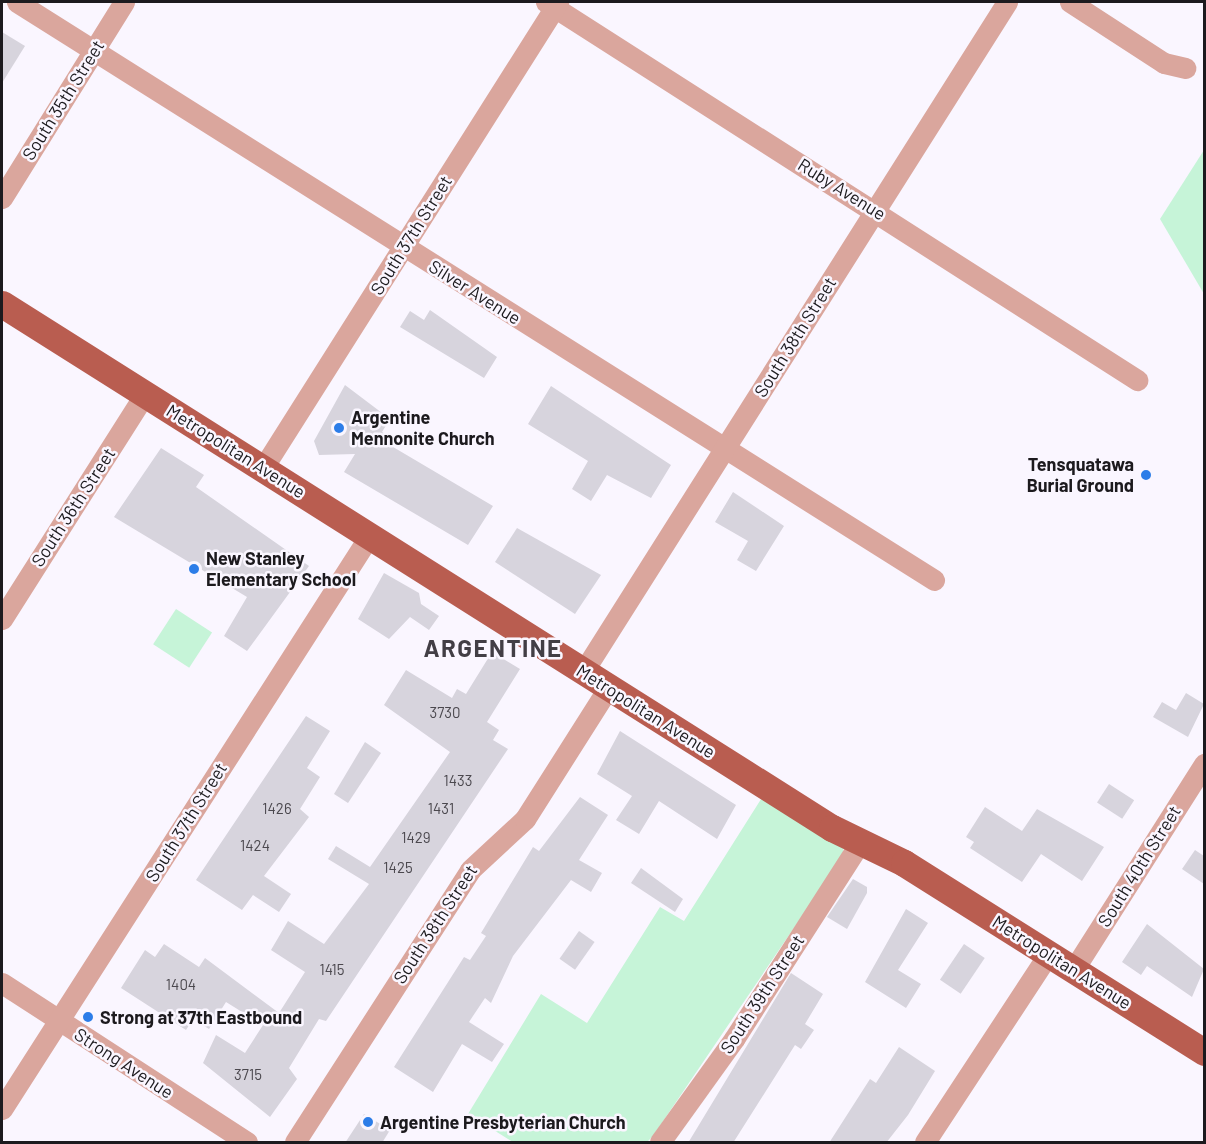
<!DOCTYPE html>
<style>
body{margin:0}
#map{position:relative;width:1206px;height:1144px;overflow:hidden;background:#faf6ff;font-family:Barlow,sans-serif}
div>[style]{position:absolute}
.green>*{inset:0;background:#c6f4d8;transform-origin:0 0}
.building>*{inset:0;background:#d7d4dd;transform-origin:0 0}
.minor>*{height:21px;margin:-10.5px;padding:0 10.5px;transform-origin:10.5px;border-radius:10.5px;background:#daa69d}
.major>*{height:27px;margin:-13.5px;padding:0 13.5px;transform-origin:13.5px;border-radius:13.5px;background:#b95d50}
.dots>*{width:16px;height:16px;translate:-50% -50%;box-sizing:border-box;border:3px solid #faf6ff;border-radius:50%}
span{translate:-50% -50%;white-space:nowrap;text-align:center;line-height:1.15;-webkit-text-stroke:5px #faf6ff;paint-order:stroke}
.number-label{font-size:15px;color:#4b484e}
.number-label span{-webkit-text-stroke-width:0}
.street-label{font-size:18px;color:#1c1a1e}
.poi-label{font-size:18px;color:#1c1a1e;font-weight:700}
.left{translate:0 -50%;text-align:left}
.right{translate:-100% -50%;text-align:right}
.district-label{font-size:24px;color:#423e45;font-weight:700;letter-spacing:1.5px}
.frame{position:absolute;inset:0;border:3px solid #1c1a1e;pointer-events:none}
</style>
<div id="map">
<div class="green">
<div style="clip-path:polygon(1204px 150px,1204px 294px,1160px 219px)"></div>
<div style="left:176px;top:609px;width:43px;height:42px;rotate:33deg"></div>
<div style="clip-path:polygon(763px 796px,844px 846px,842px 857px,653px 1136px,647px 1142px,513px 1142px,468px 1114px,541px 994px,587px 1023px,660px 907px,684px 921px)"></div>
</div>
<div class="building">
<div style="clip-path:polygon(2px 32px,25px 46px,2px 83px)"></div>
<div style="clip-path:polygon(430px 310px,497px 357px,484px 378px,400px 327px,410px 311px,424px 320px)"></div>
<div style="clip-path:polygon(345px 385px,390px 419px,382px 432px,392px 438px,388px 444px,493px 506px,468px 545px,344px 472px,355px 454px,319px 455px,314px 441px)"></div>
<div style="clip-path:polygon(551px 386px,671px 465px,651px 498px,607px 475px,591px 501px,572px 489px,588px 461px,528px 424px)"></div>
<div style="clip-path:polygon(161px 448px,204px 475px,196px 487px,309px 566px,247px 651px,224px 636px,247px 597px,114px 517px)"></div>
<div style="clip-path:polygon(733px 492px,784px 526px,756px 571px,737px 560px,748px 541px,715px 522px)"></div>
<div style="clip-path:polygon(517px 528px,601px 575px,575px 614px,495px 562px)"></div>
<div style="clip-path:polygon(384px 573px,419px 593px,421px 604px,439px 616px,429px 630px,410px 617px,389px 639px,358px 619px)"></div>
<div style="clip-path:polygon(492px 652px,520px 669px,487px 722px,499px 730px,493px 740px,508px 749px,326px 1021px,319px 1019px,289px 1068px,297px 1079px,270px 1117px,203px 1063px,216px 1035px,245px 1053px,263px 1025px,226px 1002px,209px 1029px,193px 1019px,186px 1030px,121px 988px,145px 950px,155px 957px,164px 944px,199px 967px,205px 958px,279px 1013px,305px 972px,271px 950px,288px 921px,324px 944px,369px 884px,328px 859px,336px 846px,370px 867px,450px 752px,384px 705px,406px 670px,452px 698px,457px 689px,466px 694px)"></div>
<div style="clip-path:polygon(1186px 693px,1204px 704px,1188px 737px,1153px 717px,1162px 702px,1176px 710px)"></div>
<div style="clip-path:polygon(306px 716px,330px 731px,307px 768px,320px 777px,300px 809px,309px 817px,264px 876px,291px 894px,279px 912px,253px 895px,242px 910px,196px 880px)"></div>
<div style="clip-path:polygon(620px 731px,736px 805px,717px 839px,659px 801px,639px 834px,616px 820px,632px 796px,597px 774px)"></div>
<div style="clip-path:polygon(365px 742px,381px 753px,348px 803px,334px 794px)"></div>
<div style="left:1109px;top:784px;width:30px;height:22px;rotate:33deg"></div>
<div style="clip-path:polygon(580px 797px,608px 815px,579px 860px,602px 873px,591px 892px,571px 880px,513px 956px,491px 1003px,485px 998px,469px 1022px,504px 1044px,492px 1062px,462px 1044px,433px 1092px,394px 1067px,464px 957px,470px 960px,486px 936px,481px 933px,533px 847px,539px 851px)"></div>
<div style="clip-path:polygon(985px 807px,1022px 831px,1037px 809px,1104px 847px,1082px 881px,1041px 854px,1022px 882px,970px 848px,974px 842px,966px 837px)"></div>
<div style="clip-path:polygon(1195px 850px,1204px 856px,1204px 884px,1182px 869px)"></div>
<div style="clip-path:polygon(641px 868px,683px 899px,675px 912px,631px 883px)"></div>
<div style="clip-path:polygon(853px 879px,867px 887px,867px 893px,847px 929px,827px 917px)"></div>
<div style="clip-path:polygon(906px 909px,928px 923px,898px 970px,921px 984px,906px 1008px,865px 982px)"></div>
<div style="clip-path:polygon(1147px 924px,1204px 969px,1192px 997px,1147px 966px,1141px 975px,1122px 962px)"></div>
<div style="left:579px;top:931px;width:19px;height:34px;rotate:35deg"></div>
<div style="left:964px;top:944px;width:25px;height:43px;rotate:34deg"></div>
<div style="clip-path:polygon(791px 973px,823px 994px,805px 1024px,814px 1030px,801px 1049px,795px 1045px,733px 1143px,688px 1143px)"></div>
<div style="clip-path:polygon(899px 1047px,935px 1071px,908px 1115px,886px 1143px,829px 1143px,870px 1079px,876px 1083px)"></div>
<div style="clip-path:polygon(364px 1114px,390px 1130px,382px 1143px,345px 1143px)"></div>
</div>
<div class="minor">
<div style="left:17px;top:2px;width:1084px;rotate:32.22deg"></div>
<div style="left:546px;top:2px;width:702px;rotate:32.6deg"></div>
<div style="left:1070px;top:2px;width:112px;rotate:33deg"></div>
<div style="left:1164px;top:63px;width:22px;rotate:13deg"></div>
<div style="left:2px;top:198px;width:231px;rotate:-58.1deg"></div>
<div style="left:263px;top:468px;width:552px;rotate:-57.66deg"></div>
<div style="left:2px;top:619px;width:267px;rotate:-57.6deg"></div>
<div style="left:583px;top:672px;width:793px;rotate:-57.67deg"></div>
<div style="left:1074px;top:969px;width:243px;rotate:-57.6deg"></div>
<div style="left:2px;top:983px;width:292px;rotate:33deg"></div>
<div style="left:2px;top:1109px;width:682px;rotate:-57.34deg"></div>
<div style="left:295px;top:1142px;width:323px;rotate:-57.2deg"></div>
<div style="left:470px;top:870px;width:75px;rotate:-42.8deg"></div>
<div style="left:525px;top:819px;width:155px;rotate:-57.6deg"></div>
<div style="left:660px;top:1142px;width:127px;rotate:-54.3deg"></div>
<div style="left:734px;top:1039px;width:233px;rotate:-57.3deg"></div>
<div style="left:925px;top:1142px;width:226px;rotate:-56.7deg"></div>
</div>
<div class="major">
<div style="left:2px;top:304px;width:982px;rotate:32.27deg"></div>
<div style="left:832px;top:828px;width:80px;rotate:25.9deg"></div>
<div style="left:904px;top:863px;width:355px;rotate:32.2deg"></div>
</div>
<div class="dots">
<div style="left:339px;top:428px;background:#2c7de8"></div>
<div style="left:1146px;top:475px;background:#2c7de8"></div>
<div style="left:194px;top:569px;background:#2c7de8"></div>
<div style="left:88px;top:1017px;background:#2c7de8"></div>
<div style="left:368px;top:1122px;background:#2c7de8"></div>
</div>
<div class="number-label">
<span style="left:445px;top:713px">3730</span>
<span style="left:458px;top:781px">1433</span>
<span style="left:277px;top:809px">1426</span>
<span style="left:441px;top:809px">1431</span>
<span style="left:416px;top:838px">1429</span>
<span style="left:255px;top:846px">1424</span>
<span style="left:398px;top:868px">1425</span>
<span style="left:332px;top:970px">1415</span>
<span style="left:181px;top:985px">1404</span>
<span style="left:248px;top:1075px">3715</span>
</div>
<div class="street-label">
<span style="left:63px;top:100px;rotate:-58deg">South 35th Street</span>
<span style="left:842px;top:189px;rotate:32deg">Ruby Avenue</span>
<span style="left:411px;top:235px;rotate:-58deg">South 37th Street</span>
<span style="left:475px;top:292px;rotate:32deg">Silver Avenue</span>
<span style="left:795px;top:337px;rotate:-58deg">South 38th Street</span>
<span style="left:236px;top:451px;rotate:32deg">Metropolitan Avenue</span>
<span style="left:73px;top:507px;rotate:-57deg">South 36th Street</span>
<span style="left:646px;top:711px;rotate:32deg">Metropolitan Avenue</span>
<span style="left:186px;top:822px;rotate:-58deg">South 37th Street</span>
<span style="left:1139px;top:866px;rotate:-58deg">South 40th Street</span>
<span style="left:435px;top:924px;rotate:-57deg">South 38th Street</span>
<span style="left:1062px;top:962px;rotate:32deg">Metropolitan Avenue</span>
<span style="left:762px;top:994px;rotate:-57deg">South 39th Street</span>
<span style="left:124px;top:1063px;rotate:33deg">Strong Avenue</span>
</div>
<div class="poi-label">
<span class="left" style="left:351px;top:428px">Argentine<br>Mennonite Church</span>
<span class="right" style="left:1134px;top:475px">Tensquatawa<br>Burial Ground</span>
<span class="left" style="left:206px;top:569px">New Stanley<br>Elementary School</span>
<span class="left" style="left:100px;top:1017px">Strong at 37th Eastbound</span>
<span class="left" style="left:380px;top:1122px">Argentine Presbyterian Church</span>
</div>
<div class="district-label">
<span style="left:493px;top:648px">ARGENTINE</span>
</div>
<div class="frame"></div>
</div>
